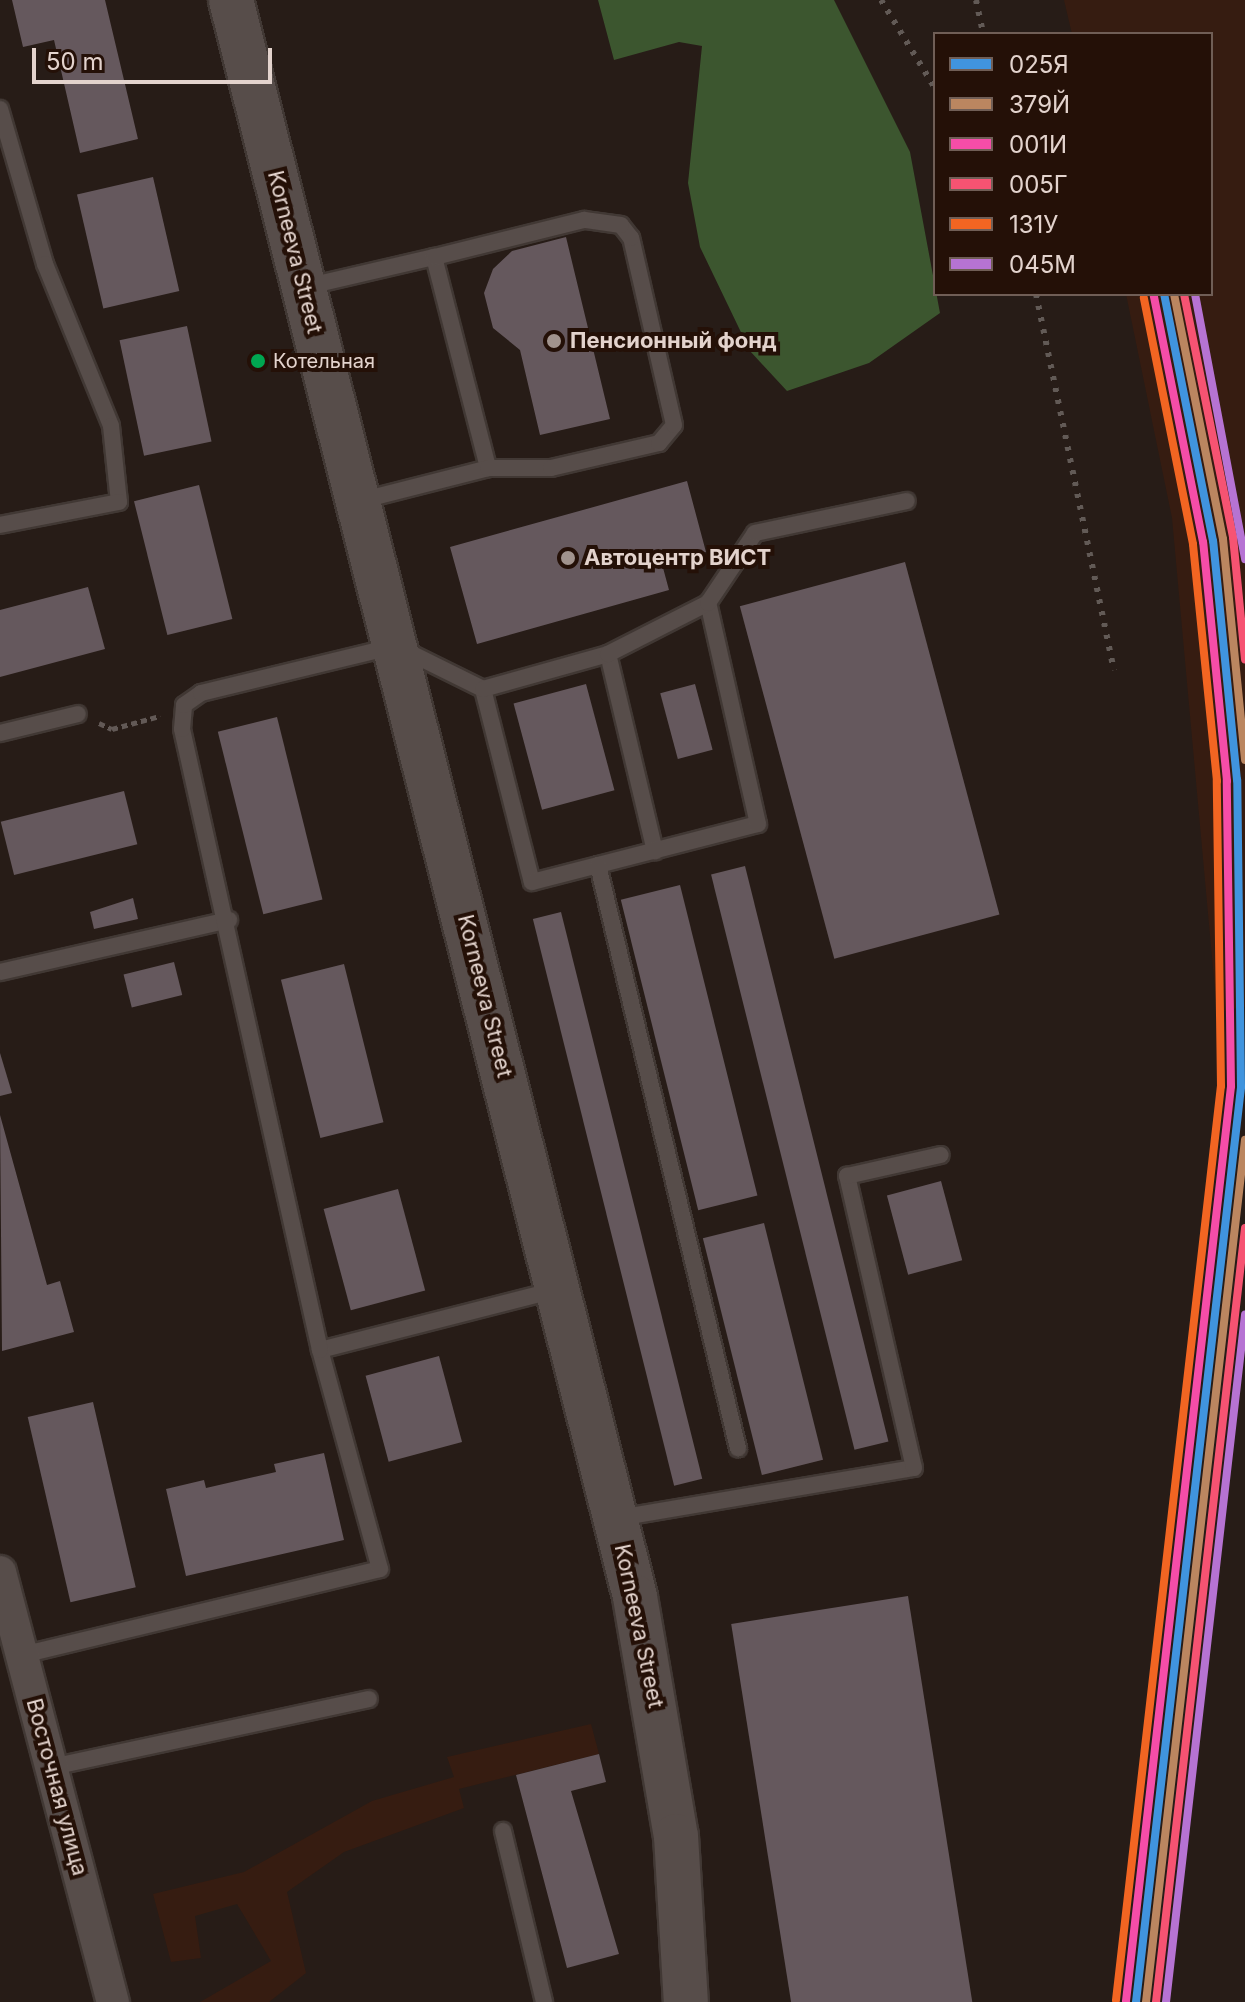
<!DOCTYPE html>
<meta charset="utf-8">
<style>
body{margin:0}
#map{position:relative;width:1245px;height:2002px;overflow:hidden;background:#271c17;font-family:Inter,sans-serif}
div>[style]{position:absolute}
.built>*{inset:0;background:#361c11}
.forest>*{inset:0;background:#3c562f}
.building>*{inset:0;background:#65585d;transform-origin:0 0}
.path>*{height:5px;margin-top:-2.5px;transform-origin:0;background:repeating-linear-gradient(90deg,#625956 0 6px,transparent 0 10px)}
.roads{filter:drop-shadow(2px 0 #413834) drop-shadow(-2px 0 #413834) drop-shadow(0 2px #413834) drop-shadow(0 -2px #413834)}
.lane>*{height:16px;margin:-8px;padding:0 8px;transform-origin:8px;border-radius:8px;background:#574d4a}
.street>*{height:32px;margin:-16px;padding:0 16px;transform-origin:16px;border-radius:16px;background:#574d4a}
.secondary>*{height:44px;margin:-22px;padding:0 22px;transform-origin:22px;border-radius:22px;background:#574d4a}
.rail>*{height:6px;margin-top:-3px;transform-origin:0;background:repeating-linear-gradient(90deg,#625a56 0 4px,transparent 0 12px)}
.rail-1>*{height:8px;margin:-4px;padding:0 4px;transform-origin:4px;border-radius:4px;background:#4094de}
.rail-2>*{height:8px;margin:-4px;padding:0 4px;transform-origin:4px;border-radius:4px;background:#bb8660}
.rail-3>*{height:8px;margin:-4px;padding:0 4px;transform-origin:4px;border-radius:4px;background:#f54da8}
.rail-4>*{height:8px;margin:-4px;padding:0 4px;transform-origin:4px;border-radius:4px;background:#f65372}
.rail-5>*{height:8px;margin:-4px;padding:0 4px;transform-origin:4px;border-radius:4px;background:#f26522}
.rail-6>*{height:8px;margin:-4px;padding:0 4px;transform-origin:4px;border-radius:4px;background:#b673d3}
.dots>*{width:22px;height:22px;translate:-50% -50%;box-sizing:border-box;border:4px solid #241007;border-radius:50%}
span{translate:-50% -50%;white-space:nowrap;text-align:center;line-height:1.15;-webkit-text-stroke:8px #241007;paint-order:stroke}
.bus-label{font-size:20px;color:#e3d3cd}
.left{translate:0 -50%;text-align:left}
.street-label{font-size:22px;color:#e3d3cd}
.poi-label{font-size:22px;color:#e3d3cd;font-weight:700}
.legend{position:absolute;left:933px;top:32px;width:280px;height:264px;box-sizing:border-box;background:#241007;border:2px solid #705e56;margin:0;padding:10px 14px;list-style:none;font-size:24px;color:#e3d3cd}
.legend li{display:flex;align-items:center;gap:16px;height:40px}
.legend b{width:40px;border:2px solid #705e56}
.scale{position:absolute;left:32px;top:48px;width:240px;height:36px;box-sizing:border-box;border:4px solid #e3d3cd;border-top:0;padding-left:10px;font-size:24px;line-height:28px;white-space:nowrap;color:#e3d3cd;-webkit-text-stroke:6px #241007;paint-order:stroke}
</style>
<div id="map">
<div class="built">
<div style="clip-path:polygon(1064px 0,1245px 0,1245px 1007px,1217px 1012px,1172px 518px,1126px 294px,1211px 294px,1211px 34px,1072px 34px)"></div>
<div style="clip-path:polygon(591px 1724px,599px 1754px,459px 1789px,464px 1808px,344px 1852px,287px 1892px,306px 1973px,269px 2002px,200px 2002px,271px 1961px,237px 1904px,195px 1916px,201px 1958px,171px 1962px,153px 1894px,244px 1872px,372px 1801px,454px 1777px,447px 1757px)"></div>
</div>
<div class="forest">
<div style="clip-path:polygon(598px 0,834px 0,910px 152px,940px 313px,869px 363px,787px 391px,750px 351px,700px 247px,688px 183px,702px 46px,679px 42px,614px 60px)"></div>
</div>
<div class="building">
<div style="clip-path:polygon(12px 0,105px 0,138px 139px,80px 153px,54px 40px,23px 47px)"></div>
<div style="left:153px;top:177px;width:117px;height:78px;rotate:77deg"></div>
<div style="clip-path:polygon(566px 237px,610px 419px,540px 435px,520px 350px,493px 328px,484px 293px,493px 269px,512px 251px)"></div>
<div style="left:187px;top:326px;width:118px;height:69px;rotate:78deg"></div>
<div style="clip-path:polygon(687px 481px,706px 552px,662px 564px,669px 590px,477px 644px,450px 547px)"></div>
<div style="left:199px;top:485px;width:138px;height:67px;rotate:76deg"></div>
<div style="left:905px;top:562px;width:365px;height:171px;rotate:75deg"></div>
<div style="clip-path:polygon(88px 587px,105px 649px,0 677px,0 610px)"></div>
<div style="left:586px;top:684px;width:110px;height:75px;rotate:75deg"></div>
<div style="left:695px;top:684px;width:68px;height:36px;rotate:75deg"></div>
<div style="left:277px;top:717px;width:188px;height:61px;rotate:76deg"></div>
<div style="left:124px;top:791px;width:55px;height:127px;rotate:76deg"></div>
<div style="left:745px;top:866px;width:593px;height:35px;rotate:76deg"></div>
<div style="left:680px;top:885px;width:320px;height:61px;rotate:76deg"></div>
<div style="clip-path:polygon(133px 898px,138px 919px,94px 929px,90px 912px)"></div>
<div style="left:561px;top:912px;width:584px;height:29px;rotate:76deg"></div>
<div style="left:174px;top:962px;width:34px;height:52px;rotate:76deg"></div>
<div style="left:344px;top:964px;width:163px;height:65px;rotate:76deg"></div>
<div style="clip-path:polygon(0 1053px,12px 1093px,0 1096px)"></div>
<div style="clip-path:polygon(0 1115px,47px 1285px,60px 1281px,74px 1332px,2px 1351px)"></div>
<div style="left:941px;top:1181px;width:82px;height:56px;rotate:75deg"></div>
<div style="left:398px;top:1189px;width:105px;height:77px;rotate:75deg"></div>
<div style="left:764px;top:1223px;width:244px;height:63px;rotate:76deg"></div>
<div style="left:439px;top:1356px;width:89px;height:76px;rotate:75deg"></div>
<div style="left:93px;top:1402px;width:190px;height:67px;rotate:77deg"></div>
<div style="clip-path:polygon(324px 1453px,344px 1540px,186px 1576px,166px 1489px,204px 1480px,206px 1488px,276px 1472px,274px 1464px)"></div>
<div style="left:908px;top:1596px;width:411px;height:179px;rotate:81deg"></div>
<div style="clip-path:polygon(599px 1754px,606px 1782px,571px 1791px,619px 1954px,567px 1968px,516px 1775px)"></div>
</div>
<div class="path">
<div style="left:99px;top:723px;width:14px;rotate:25deg"></div>
<div style="left:112px;top:729px;width:50px;rotate:-15.2deg"></div>
</div>
<div class="roads">
<div class="lane">
<div style="left:0;top:109px;width:161px;rotate:73.8deg"></div>
<div style="left:45px;top:264px;width:175px;rotate:67.8deg"></div>
<div style="left:111px;top:426px;width:76px;rotate:84deg"></div>
<div style="left:119px;top:502px;width:121px;rotate:169.1deg"></div>
<div style="left:305px;top:287px;width:132px;rotate:-13.1deg"></div>
<div style="left:434px;top:257px;width:218px;rotate:75.6deg"></div>
<div style="left:359px;top:501px;width:133px;rotate:-14.3deg"></div>
<div style="left:488px;top:468px;width:63px"></div>
<div style="left:551px;top:468px;width:111px;rotate:-13deg"></div>
<div style="left:659px;top:443px;width:23px;rotate:-50deg"></div>
<div style="left:674px;top:425px;width:192px;rotate:-102.9deg"></div>
<div style="left:631px;top:238px;width:16px;rotate:-128deg"></div>
<div style="left:621px;top:225px;width:37px;rotate:-172deg"></div>
<div style="left:584px;top:220px;width:154px;rotate:166.1deg"></div>
<div style="left:608px;top:654px;width:203px;rotate:76.6deg"></div>
<div style="left:483px;top:689px;width:199px;rotate:75.8deg"></div>
<div style="left:532px;top:882px;width:233px;rotate:-14.4deg"></div>
<div style="left:758px;top:824px;width:227px;rotate:-102.7deg"></div>
<div style="left:0;top:733px;width:80px;rotate:-13.7deg"></div>
<div style="left:598px;top:865px;width:600px;rotate:76.5deg"></div>
<div style="left:0;top:972px;width:235px;rotate:-12.8deg"></div>
<div style="left:320px;top:1350px;width:243px;rotate:-14.3deg"></div>
<div style="left:618px;top:1518px;width:300px;rotate:-9.6deg"></div>
<div style="left:914px;top:1468px;width:300px;rotate:-102.9deg"></div>
<div style="left:847px;top:1176px;width:96px;rotate:-12.6deg"></div>
<div style="left:22px;top:1655px;width:368px;rotate:-13.5deg"></div>
<div style="left:380px;top:1569px;width:227px;rotate:-105.3deg"></div>
<div style="left:320px;top:1350px;width:636px;rotate:-102.53deg"></div>
<div style="left:182px;top:729px;width:24px;rotate:-85deg"></div>
<div style="left:184px;top:705px;width:21px;rotate:-35deg"></div>
<div style="left:201px;top:693px;width:201px;rotate:-13.6deg"></div>
<div style="left:396px;top:646px;width:97px;rotate:26.3deg"></div>
<div style="left:483px;top:689px;width:130px;rotate:-15.6deg"></div>
<div style="left:608px;top:654px;width:112px;rotate:-27deg"></div>
<div style="left:708px;top:603px;width:84px;rotate:-56.1deg"></div>
<div style="left:755px;top:533px;width:155px;rotate:-11.9deg"></div>
<div style="left:52px;top:1767px;width:324px;rotate:-12.1deg"></div>
<div style="left:503px;top:1831px;width:176px;rotate:76.5deg"></div>
</div>
<div class="street">
<div style="left:0;top:1572px;width:445px;rotate:75.3deg"></div>
</div>
<div class="secondary">
<div style="left:231px;top:0;width:1647px;rotate:75.8deg"></div>
<div style="left:635px;top:1597px;width:242px;rotate:80.3deg"></div>
<div style="left:676px;top:1836px;width:166px;rotate:86.6deg"></div>
</div>
</div>
<div class="rail">
<div style="left:881px;top:0;width:103px;rotate:58.5deg"></div>
<div style="left:976px;top:0;width:35px;rotate:78deg"></div>
<div style="left:1036px;top:294px;width:384px;rotate:78.3deg"></div>
</div>
<div class="rail-1">
<div style="left:1136px;top:2002px;width:921px;rotate:-83.45deg"></div>
<div style="left:1241px;top:1087px;width:307px;rotate:-90.7deg"></div>
<div style="left:1237px;top:780px;width:240px;rotate:-95.7deg"></div>
<div style="left:1213px;top:541px;width:252px;rotate:-101.2deg"></div>
</div>
<div class="rail-2">
<div style="left:1174px;top:294px;width:250px;rotate:78.7deg"></div>
<div style="left:1223px;top:539px;width:222px;rotate:84.3deg"></div>
<div style="left:1146px;top:2002px;width:868px;rotate:-83.45deg"></div>
</div>
<div class="rail-3">
<div style="left:1126px;top:2001px;width:921px;rotate:-83.45deg"></div>
<div style="left:1231px;top:1086px;width:305px;rotate:-90.8deg"></div>
<div style="left:1227px;top:781px;width:240px;rotate:-95.7deg"></div>
<div style="left:1203px;top:542px;width:251px;rotate:-101.3deg"></div>
</div>
<div class="rail-4">
<div style="left:1184px;top:294px;width:248px;rotate:78.6deg"></div>
<div style="left:1233px;top:537px;width:123px;rotate:84.4deg"></div>
<div style="left:1156px;top:2002px;width:779px;rotate:-83.44deg"></div>
</div>
<div class="rail-5">
<div style="left:1116px;top:2000px;width:920px;rotate:-83.45deg"></div>
<div style="left:1221px;top:1086px;width:305px;rotate:-90.8deg"></div>
<div style="left:1217px;top:781px;width:238px;rotate:-95.8deg"></div>
<div style="left:1193px;top:544px;width:251px;rotate:-101.3deg"></div>
</div>
<div class="rail-6">
<div style="left:1195px;top:294px;width:270px;rotate:79.3deg"></div>
<div style="left:1166px;top:2002px;width:692px;rotate:-83.44deg"></div>
</div>
<div class="dots">
<div style="left:554px;top:341px;background:#a1938d"></div>
<div style="left:258px;top:361px;background:#00a651"></div>
<div style="left:568px;top:558px;background:#a1938d"></div>
</div>
<div class="bus-label">
<span class="left" style="left:273px;top:361px">Котельная</span>
</div>
<div class="street-label">
<span style="left:295px;top:252px;rotate:76deg">Korneeva Street</span>
<span style="left:485px;top:996px;rotate:76deg">Korneeva Street</span>
<span style="left:639px;top:1626px;rotate:78deg">Korneeva Street</span>
<span style="left:57px;top:1787px;rotate:75deg">Восточная улица</span>
</div>
<div class="poi-label">
<span class="left" style="left:570px;top:341px">Пенсионный фонд</span>
<span class="left" style="left:584px;top:558px">Автоцентр ВИСТ</span>
</div>
<ul class="legend">
<li><b style="height:10px;background:#4094de"></b>025Я</li>
<li><b style="height:10px;background:#bb8660"></b>379Й</li>
<li><b style="height:10px;background:#f54da8"></b>001И</li>
<li><b style="height:10px;background:#f65372"></b>005Г</li>
<li><b style="height:10px;background:#f26522"></b>131У</li>
<li><b style="height:10px;background:#b673d3"></b>045М</li>
</ul>
<div class="scale">50 m</div>
</div>
